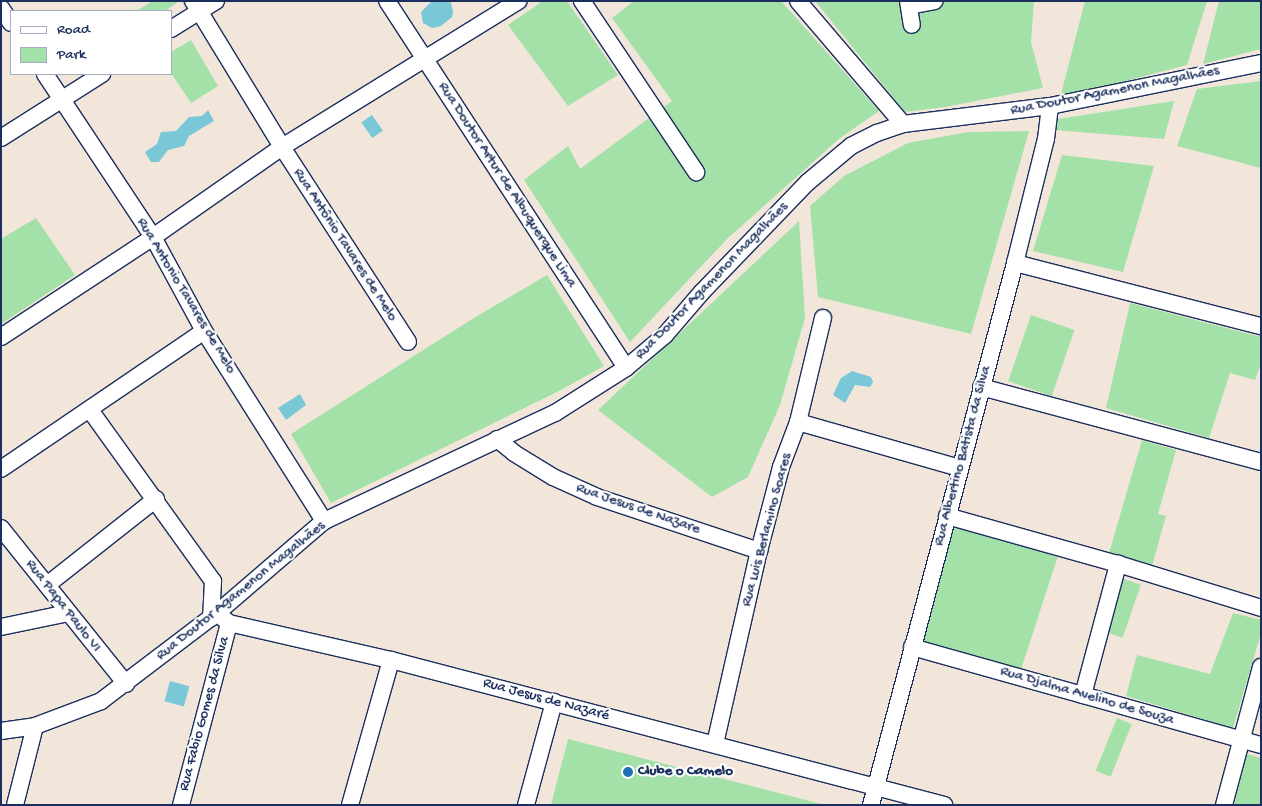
<!DOCTYPE html>
<meta charset="utf-8">
<style>
body{margin:0}
#map{position:relative;width:1262px;height:806px;overflow:hidden;background:#f2e6da;font-family:"Gochi Hand",sans-serif}
div>[style]{position:absolute}
.green>*{inset:0;background:#a3e1a9;transform-origin:0 0}
.water>*{inset:0;background:#79c7d7;transform-origin:0 0}
.roads{filter:drop-shadow(1px 0 #1b2f5e) drop-shadow(-1px 0 #1b2f5e) drop-shadow(0 1px #1b2f5e) drop-shadow(0 -1px #1b2f5e)}
.street>*{height:16px;margin:-8px;padding:0 8px;transform-origin:8px;border-radius:8px;background:#fff}
.dots>*{width:14px;height:14px;translate:-50% -50%;box-sizing:border-box;border:2px solid #fff;border-radius:50%}
span{translate:-50% -50%;white-space:nowrap;text-align:center;line-height:1.15;-webkit-text-stroke:4px #fff;paint-order:stroke}
.street-label{font-size:15px;color:#1b2f5e}
.poi-label{font-size:15px;color:#1b2f5e;font-weight:700}
.left{translate:0 -50%;text-align:left}
.frame{position:absolute;inset:0;border:2px solid #1b2f5e;pointer-events:none}
.legend{position:absolute;left:10px;top:10px;width:162px;height:65px;box-sizing:border-box;background:#fff;border:1px solid #a4acbf;margin:0;padding:6px 9px;list-style:none;font-size:15px;color:#1b2f5e}
.legend li{display:flex;align-items:center;gap:10px;height:25px}
.legend b{width:25px;border:1px solid #a4acbf}
</style>
<div id="map">
<div class="green">
<div style="clip-path:polygon(153px 1px,177px 1px,178px 2px,165px 11px,136px 11px)"></div>
<div style="clip-path:polygon(543px 1px,567px 1px,618px 75px,568px 106px,508px 25px)"></div>
<div style="clip-path:polygon(634px 1px,781px 1px,879px 111px,840px 138px,727px 239px,630px 342px,524px 180px,568px 146px,580px 169px,672px 101px,612px 18px)"></div>
<div style="clip-path:polygon(815px 1px,1034px 1px,1031px 42px,1043px 88px,945px 107px,905px 112px)"></div>
<div style="clip-path:polygon(1085px 1px,1207px 1px,1187px 65px,1060px 98px)"></div>
<div style="clip-path:polygon(1219px 1px,1261px 1px,1261px 49px,1203px 64px)"></div>
<div style="clip-path:polygon(191px 40px,218px 86px,191px 103px,171px 73px,171px 52px)"></div>
<div style="clip-path:polygon(1261px 81px,1261px 168px,1177px 146px,1197px 89px)"></div>
<div style="clip-path:polygon(1174px 101px,1164px 139px,1055px 130px,1058px 119px)"></div>
<div style="clip-path:polygon(1029px 131px,971px 334px,818px 297px,810px 206px,844px 176px,908px 143px,968px 132px)"></div>
<div style="clip-path:polygon(1062px 155px,1154px 166px,1123px 272px,1033px 251px)"></div>
<div style="clip-path:polygon(36px 218px,75px 275px,1px 324px,1px 239px)"></div>
<div style="clip-path:polygon(799px 221px,805px 318px,780px 405px,748px 477px,712px 497px,598px 410px)"></div>
<div style="clip-path:polygon(547px 275px,604px 366px,559px 391px,331px 503px,291px 434px,469px 321px)"></div>
<div style="clip-path:polygon(1130px 303px,1261px 337px,1261px 363px,1255px 380px,1230px 373px,1209px 438px,1106px 408px)"></div>
<div style="left:1031px;top:315px;width:46px;height:70px;rotate:19deg"></div>
<div style="clip-path:polygon(1142px 440px,1176px 450px,1158px 514px,1166px 516px,1152px 566px,1109px 553px)"></div>
<div style="left:953px;top:523px;width:110px;height:123px;rotate:18deg"></div>
<div style="left:1121px;top:578px;width:21px;height:56px;rotate:19deg"></div>
<div style="clip-path:polygon(1233px 613px,1261px 620px,1261px 633px,1233px 728px,1126px 696px,1137px 655px,1210px 674px)"></div>
<div style="left:1117px;top:718px;width:16px;height:57px;rotate:22deg"></div>
<div style="clip-path:polygon(568px 739px,825px 805px,551px 805px)"></div>
<div style="clip-path:polygon(1247px 754px,1261px 758px,1261px 801px,1260px 805px,1234px 805px)"></div>
</div>
<div class="water">
<div style="clip-path:polygon(432px 1px,448px 1px,451px 3px,453px 11px,452px 17px,441px 26px,432px 28px,423px 23px,421px 12px)"></div>
<div style="clip-path:polygon(208px 110px,214px 121px,189px 136px,184px 146px,168px 150px,159px 162px,151px 162px,145px 152px,157px 144px,161px 132px,176px 131px,189px 117px,202px 116px)"></div>
<div style="left:372px;top:115px;width:19px;height:13px;rotate:55deg"></div>
<div style="clip-path:polygon(852px 371px,871px 377px,873px 382px,870px 387px,855px 385px,845px 403px,833px 395px,841px 378px)"></div>
<div style="clip-path:polygon(300px 394px,306px 405px,286px 420px,278px 408px)"></div>
<div style="left:170px;top:681px;width:20px;height:21px;rotate:15deg"></div>
</div>
<div class="roads">
<div class="street">
<div style="left:193px;top:1px;width:171px;rotate:58.6deg"></div>
<div style="left:282px;top:147px;width:232px;rotate:57.1deg"></div>
<div style="left:387px;top:1px;width:438px;rotate:56.9deg"></div>
<div style="left:582px;top:1px;width:206px;rotate:56.3deg"></div>
<div style="left:798px;top:1px;width:162px;rotate:49.5deg"></div>
<div style="left:908px;top:1px;width:24px;rotate:81deg"></div>
<div style="left:909px;top:6px;width:26px;rotate:-11deg"></div>
<div style="left:1px;top:8px;width:18px;rotate:56deg"></div>
<div style="left:171px;top:29px;width:53px;rotate:-31.9deg"></div>
<div style="left:45px;top:74px;width:196px;rotate:56.5deg"></div>
<div style="left:153px;top:237px;width:107px;rotate:61.5deg"></div>
<div style="left:204px;top:331px;width:225px;rotate:57.7deg"></div>
<div style="left:1px;top:138px;width:120px;rotate:-32.4deg"></div>
<div style="left:1015px;top:263px;width:254px;rotate:14.4deg"></div>
<div style="left:1px;top:337px;width:182px;rotate:-33.3deg"></div>
<div style="left:153px;top:237px;width:157px;rotate:-34.9deg"></div>
<div style="left:282px;top:147px;width:278px;rotate:-31.7deg"></div>
<div style="left:981px;top:387px;width:290px;rotate:15deg"></div>
<div style="left:90px;top:410px;width:211px;rotate:54.3deg"></div>
<div style="left:213px;top:581px;width:37px;rotate:93deg"></div>
<div style="left:798px;top:422px;width:168px;rotate:15.9deg"></div>
<div style="left:497px;top:439px;width:22px;rotate:39deg"></div>
<div style="left:514px;top:453px;width:46px;rotate:31.6deg"></div>
<div style="left:553px;top:477px;width:48px;rotate:24.4deg"></div>
<div style="left:597px;top:497px;width:171px;rotate:18.4deg"></div>
<div style="left:1px;top:469px;width:245px;rotate:-34.2deg"></div>
<div style="left:947px;top:516px;width:178px;rotate:15.7deg"></div>
<div style="left:1118px;top:564px;width:150px;rotate:17.1deg"></div>
<div style="left:1px;top:528px;width:200px;rotate:51.3deg"></div>
<div style="left:47px;top:585px;width:139px;rotate:-38.3deg"></div>
<div style="left:217px;top:613px;width:16px;rotate:40deg"></div>
<div style="left:229px;top:623px;width:166px;rotate:12.9deg"></div>
<div style="left:391px;top:660px;width:572px;rotate:14.69deg"></div>
<div style="left:1px;top:627px;width:68px;rotate:-11.8deg"></div>
<div style="left:912px;top:647px;width:362px;rotate:15.7deg"></div>
<div style="left:1083px;top:695px;width:136px;rotate:-75deg"></div>
<div style="left:1px;top:731px;width:34px;rotate:-8deg"></div>
<div style="left:35px;top:726px;width:71px;rotate:-20.7deg"></div>
<div style="left:101px;top:701px;width:146px;rotate:-37.2deg"></div>
<div style="left:217px;top:613px;width:141px;rotate:-40.7deg"></div>
<div style="left:324px;top:521px;width:255px;rotate:-25.1deg"></div>
<div style="left:555px;top:413px;width:84px;rotate:-32.4deg"></div>
<div style="left:626px;top:368px;width:51px;rotate:-40.2deg"></div>
<div style="left:665px;top:335px;width:57px;rotate:-49.3deg"></div>
<div style="left:702px;top:292px;width:153px;rotate:-46.1deg"></div>
<div style="left:808px;top:182px;width:56px;rotate:-39.9deg"></div>
<div style="left:851px;top:146px;width:29px;rotate:-27deg"></div>
<div style="left:877px;top:133px;width:28px;rotate:-19deg"></div>
<div style="left:903px;top:124px;width:148px;rotate:-7deg"></div>
<div style="left:1050px;top:106px;width:215px;rotate:-11.5deg"></div>
<div style="left:715px;top:744px;width:198px;rotate:-77.2deg"></div>
<div style="left:759px;top:551px;width:87px;rotate:-75.3deg"></div>
<div style="left:781px;top:467px;width:48px;rotate:-69.3deg"></div>
<div style="left:798px;top:422px;width:107px;rotate:-76.5deg"></div>
<div style="left:15px;top:805px;width:81px;rotate:-75.8deg"></div>
<div style="left:181px;top:805px;width:188px;rotate:-75.2deg"></div>
<div style="left:350px;top:805px;width:151px;rotate:-74.2deg"></div>
<div style="left:526px;top:805px;width:107px;rotate:-74.8deg"></div>
<div style="left:871px;top:805px;width:561px;rotate:-75.12deg"></div>
<div style="left:1015px;top:263px;width:128px;rotate:-76deg"></div>
<div style="left:1046px;top:139px;width:33px;rotate:-83deg"></div>
<div style="left:1224px;top:805px;width:143px;rotate:-75deg"></div>
</div>
</div>
<div class="dots">
<div style="left:628px;top:772px;background:#1f6fb2"></div>
</div>
<div class="street-label">
<span style="left:1115px;top:91px;rotate:-11deg">Rua Doutor Agamenon Magalhães</span>
<span style="left:507px;top:185px;rotate:57deg">Rua Doutor Artur de Albuquerque Lima</span>
<span style="left:345px;top:245px;rotate:57deg">Rua Antônio Tavares de Melo</span>
<span style="left:712px;top:281px;rotate:-46deg">Rua Doutor Agamenon Magalhães</span>
<span style="left:186px;top:296px;rotate:59deg">Rua Antonio Tavares de Melo</span>
<span style="left:963px;top:456px;rotate:-75deg">Rua Albertino Batista da Silva</span>
<span style="left:638px;top:509px;rotate:19deg">Rua Jesus de Nazare</span>
<span style="left:767px;top:530px;rotate:-75deg">Rua Luis Berlamino Soares</span>
<span style="left:241px;top:591px;rotate:-39deg">Rua Doutor Agamenon Magalhães</span>
<span style="left:63px;top:606px;rotate:52deg">Rua Papa Paulo VI</span>
<span style="left:1087px;top:696px;rotate:16deg">Rua Djalma Avelino de Souza</span>
<span style="left:546px;top:700px;rotate:15deg">Rua Jesus de Nazaré</span>
<span style="left:205px;top:714px;rotate:-75deg">Rua Fabio Gomes da Silva</span>
</div>
<div class="poi-label">
<span class="left" style="left:638px;top:772px">Clube o Camelo</span>
</div>
<div class="frame"></div>
<ul class="legend">
<li><b style="height:6px;background:#fff"></b>Road</li>
<li><b style="height:14px;background:#a3e1a9"></b>Park</li>
</ul>
</div>
